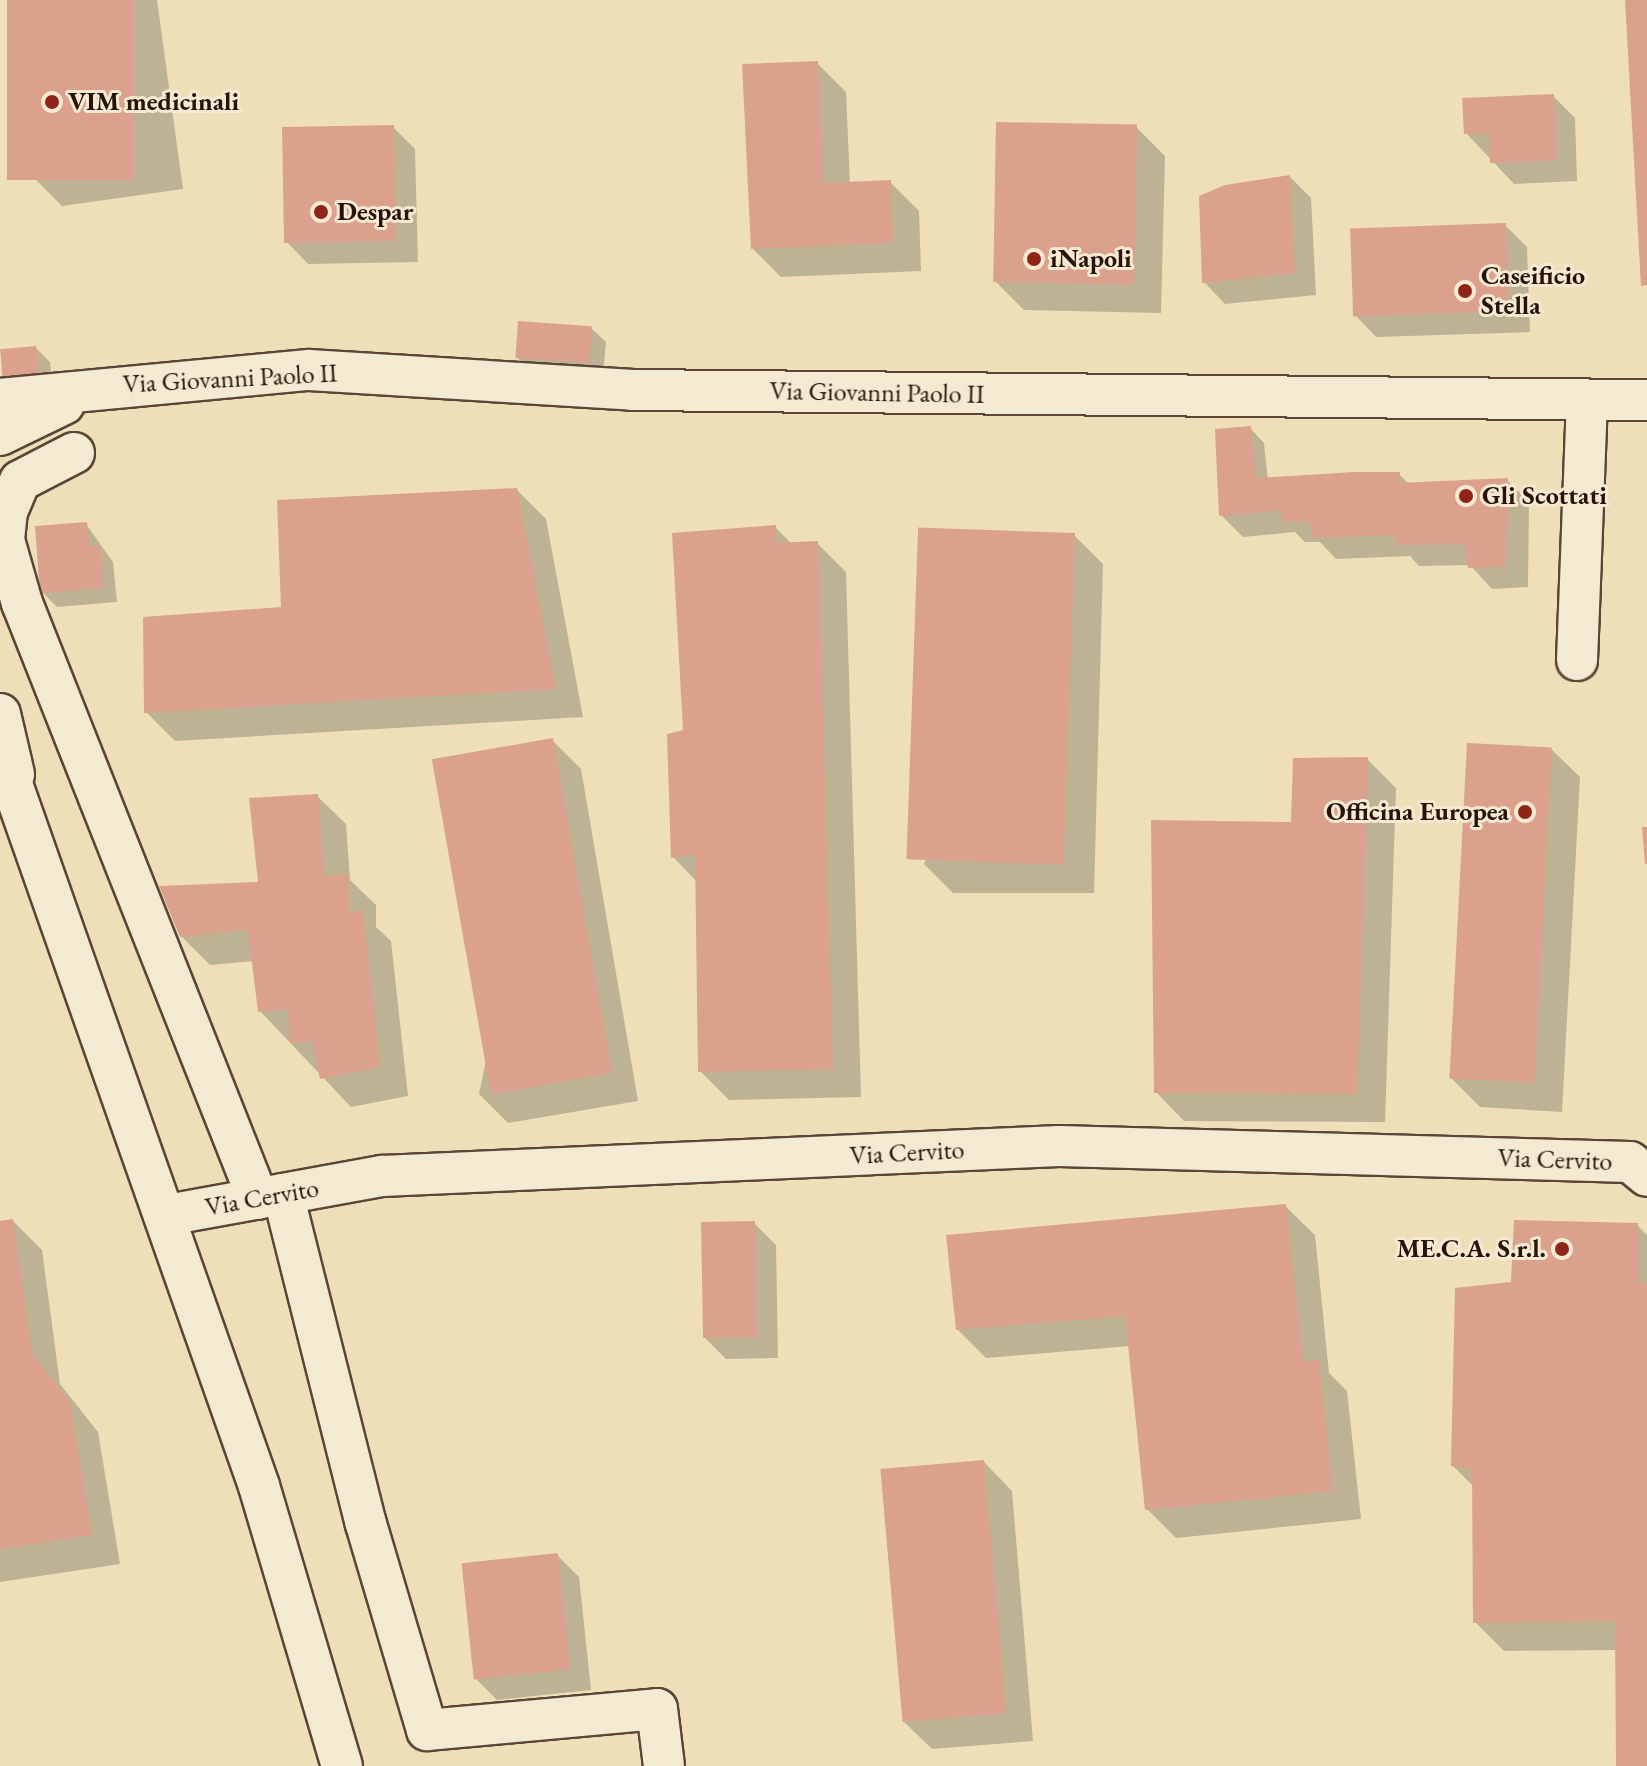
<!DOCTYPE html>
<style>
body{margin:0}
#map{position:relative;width:1647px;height:1766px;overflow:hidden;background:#eedfb9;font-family:"EB Garamond",serif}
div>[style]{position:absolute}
.shadow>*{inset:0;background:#0003}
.building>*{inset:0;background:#dba18d;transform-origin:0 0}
.roads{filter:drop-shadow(2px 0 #5a4536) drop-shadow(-2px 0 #5a4536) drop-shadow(0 2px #5a4536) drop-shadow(0 -2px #5a4536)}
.minor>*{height:40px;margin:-20px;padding:0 20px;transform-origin:20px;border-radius:20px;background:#f4ead2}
.dots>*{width:22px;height:22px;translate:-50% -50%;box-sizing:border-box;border:4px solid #f4ead2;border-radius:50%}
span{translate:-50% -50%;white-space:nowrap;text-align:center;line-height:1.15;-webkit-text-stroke:6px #f4ead2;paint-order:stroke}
.poi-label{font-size:26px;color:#28120a;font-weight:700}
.left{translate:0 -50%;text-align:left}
.right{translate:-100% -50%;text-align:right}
.street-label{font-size:26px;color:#28120a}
</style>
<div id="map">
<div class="shadow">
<div style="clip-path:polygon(9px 0,157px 0,183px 189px,62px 206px,33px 177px)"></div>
<div style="clip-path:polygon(817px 63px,846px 92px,850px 184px,890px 182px,919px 211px,921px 271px,781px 277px,753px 249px)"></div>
<div style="clip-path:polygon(1553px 96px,1575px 118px,1577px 181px,1514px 184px,1466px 133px)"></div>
<div style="clip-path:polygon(393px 127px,415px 149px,418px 262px,308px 264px,287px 242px)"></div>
<div style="clip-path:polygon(1136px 127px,1165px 156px,1161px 313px,1024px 310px,995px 281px)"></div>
<div style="clip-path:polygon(1290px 177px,1311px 198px,1316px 295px,1225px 304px,1204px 282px)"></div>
<div style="clip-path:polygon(1505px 225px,1527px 247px,1530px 332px,1376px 337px,1355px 315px)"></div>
<div style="clip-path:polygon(591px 328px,606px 342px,603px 376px,531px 372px,517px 357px)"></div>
<div style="clip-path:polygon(36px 348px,50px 362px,53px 391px,0 351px)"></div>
<div style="clip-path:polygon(1250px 428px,1264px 443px,1268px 481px,1399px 474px,1409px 484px,1507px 480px,1529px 502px,1528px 587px,1492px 589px,1470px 565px,1419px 566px,1410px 556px,1336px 559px,1320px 542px,1305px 542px,1295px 532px,1243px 537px,1221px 515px)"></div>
<div style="clip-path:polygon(517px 490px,546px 519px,583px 717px,175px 741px,146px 712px)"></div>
<div style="clip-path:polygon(86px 524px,113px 562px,117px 602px,57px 607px,42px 592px)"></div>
<div style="clip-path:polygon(775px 527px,792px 544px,817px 543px,846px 572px,861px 1097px,729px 1100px,700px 1071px,697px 882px,673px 857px,685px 732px)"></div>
<div style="clip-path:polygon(1074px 535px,1103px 564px,1094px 893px,953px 893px,924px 864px)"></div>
<div style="clip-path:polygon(552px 740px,581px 769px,638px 1101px,508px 1123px,479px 1094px)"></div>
<div style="clip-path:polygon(1551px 749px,1580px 777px,1562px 1112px,1480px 1107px,1451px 1078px)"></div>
<div style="clip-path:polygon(1367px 759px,1396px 788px,1385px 1122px,1184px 1121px,1156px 1092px,1293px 824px)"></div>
<div style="clip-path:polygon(317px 796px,346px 824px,350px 880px,376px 905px,376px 927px,391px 941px,408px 1096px,351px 1107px,260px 1011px,254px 961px,210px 965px,181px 936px,260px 883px)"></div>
<div style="clip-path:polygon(1286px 1207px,1315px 1235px,1329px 1373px,1347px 1391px,1361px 1519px,1176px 1538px,1147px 1509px,1130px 1346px,986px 1358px,957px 1329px)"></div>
<div style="clip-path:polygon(13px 1221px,42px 1250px,60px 1384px,98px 1432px,120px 1564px,0 1582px,0 1223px)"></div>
<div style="clip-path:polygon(754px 1223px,776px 1245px,778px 1358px,726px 1359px,704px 1337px)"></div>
<div style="clip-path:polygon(1637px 1225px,1647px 1235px,1647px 1766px,1618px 1766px,1617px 1650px,1504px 1651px,1475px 1622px,1474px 1487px,1453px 1466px,1513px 1284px)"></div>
<div style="clip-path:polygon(984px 1462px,1012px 1491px,1033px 1741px,932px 1749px,903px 1721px)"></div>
<div style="clip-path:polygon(557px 1555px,579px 1577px,591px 1690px,497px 1700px,475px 1678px)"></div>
</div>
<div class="building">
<div style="left:7px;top:0;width:126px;height:180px"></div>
<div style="clip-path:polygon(1625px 0,1647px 0,1647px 285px,1641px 286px)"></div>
<div style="clip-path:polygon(818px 61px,823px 183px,891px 180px,893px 243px,751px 249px,742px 64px)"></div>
<div style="clip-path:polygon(1554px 94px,1557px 160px,1490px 163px,1489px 134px,1464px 134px,1462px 98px)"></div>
<div style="left:996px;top:122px;width:141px;height:160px;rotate:1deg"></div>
<div style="left:394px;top:125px;width:116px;height:112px;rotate:89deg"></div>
<div style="clip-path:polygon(1290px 175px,1295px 273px,1202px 283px,1199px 196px,1225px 185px)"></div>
<div style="left:1506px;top:223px;width:88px;height:156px;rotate:88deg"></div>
<div style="left:518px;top:321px;width:74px;height:37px;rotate:4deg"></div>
<div style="left:36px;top:346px;width:32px;height:36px;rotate:85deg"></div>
<div style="clip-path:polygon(1251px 426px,1256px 478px,1354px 472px,1400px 472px,1398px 483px,1508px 478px,1506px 566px,1468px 568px,1465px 544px,1395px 545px,1395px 535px,1313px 538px,1308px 521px,1281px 522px,1282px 510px,1219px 516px,1215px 429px)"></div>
<div style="clip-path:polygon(517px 488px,556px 689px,144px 713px,143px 617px,281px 607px,277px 500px)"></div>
<div style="clip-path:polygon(87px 522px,89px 546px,100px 546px,103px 588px,40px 593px,35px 526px)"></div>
<div style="clip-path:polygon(776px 525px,776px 543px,818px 541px,833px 1069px,698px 1072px,695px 854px,671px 858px,667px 734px,683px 730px,672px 533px)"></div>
<div style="left:1075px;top:533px;width:332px;height:157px;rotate:92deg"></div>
<div style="left:553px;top:738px;width:340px;height:123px;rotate:80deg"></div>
<div style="left:1467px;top:743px;width:85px;height:336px;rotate:3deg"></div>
<div style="clip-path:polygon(1368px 757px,1357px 1094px,1154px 1093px,1151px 820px,1291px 822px,1293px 758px)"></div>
<div style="clip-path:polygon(318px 794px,324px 876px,348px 874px,349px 913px,363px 910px,380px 1067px,320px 1079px,312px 1041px,290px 1043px,288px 1009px,258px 1012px,248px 930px,180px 937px,159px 886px,258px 882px,249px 798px)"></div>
<div style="clip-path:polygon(1642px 827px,1647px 827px,1647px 864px,1645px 864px)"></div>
<div style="clip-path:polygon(1286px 1204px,1303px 1362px,1319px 1360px,1333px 1491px,1145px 1510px,1125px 1316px,956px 1330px,946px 1235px)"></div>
<div style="clip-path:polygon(13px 1219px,32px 1353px,70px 1402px,92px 1535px,0 1549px,0 1221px)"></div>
<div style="clip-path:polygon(1514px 1220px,1638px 1223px,1638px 1283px,1647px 1283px,1647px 1766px,1616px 1766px,1615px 1621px,1473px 1623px,1472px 1470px,1451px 1466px,1455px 1288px,1511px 1282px)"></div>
<div style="left:755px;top:1221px;width:116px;height:54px;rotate:89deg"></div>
<div style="left:984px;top:1460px;width:254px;height:104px;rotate:85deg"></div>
<div style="left:558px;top:1553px;width:117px;height:97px;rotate:84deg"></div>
</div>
<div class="roads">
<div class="minor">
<div style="left:0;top:399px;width:310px;rotate:-5.4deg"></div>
<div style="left:309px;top:370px;width:325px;rotate:3.5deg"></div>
<div style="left:633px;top:390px;width:1014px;rotate:0.57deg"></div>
<div style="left:0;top:435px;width:71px;rotate:-25.8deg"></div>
<div style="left:74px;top:453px;width:61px;rotate:152.6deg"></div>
<div style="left:20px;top:481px;width:33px;rotate:113deg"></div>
<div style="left:7px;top:511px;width:29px;rotate:96deg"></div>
<div style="left:4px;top:540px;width:66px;rotate:74.1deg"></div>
<div style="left:22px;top:603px;width:641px;rotate:68.4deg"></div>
<div style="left:1577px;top:660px;width:260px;rotate:-87.8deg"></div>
<div style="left:0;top:714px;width:62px;rotate:76.9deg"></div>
<div style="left:0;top:750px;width:780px;rotate:70.61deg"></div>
<div style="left:259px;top:1486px;width:292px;rotate:73.5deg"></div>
<div style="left:283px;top:1194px;width:340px;rotate:75.9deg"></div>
<div style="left:366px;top:1524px;width:215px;rotate:73.5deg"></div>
<div style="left:427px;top:1730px;width:231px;rotate:-5.2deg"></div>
<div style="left:657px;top:1709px;width:57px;rotate:83deg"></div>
<div style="left:167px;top:1215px;width:219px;rotate:-10.3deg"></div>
<div style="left:382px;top:1176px;width:678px;rotate:-2.54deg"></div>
<div style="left:1059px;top:1146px;width:571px;rotate:1.61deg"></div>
<div style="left:1630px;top:1162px;width:22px;rotate:39deg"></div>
</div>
</div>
<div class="dots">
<div style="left:52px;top:102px;background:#8f2418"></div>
<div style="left:321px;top:212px;background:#8f2418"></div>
<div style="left:1034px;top:259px;background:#8f2418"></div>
<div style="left:1465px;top:291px;background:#8f2418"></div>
<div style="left:1466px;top:496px;background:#8f2418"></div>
<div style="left:1525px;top:812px;background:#8f2418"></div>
<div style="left:1562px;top:1249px;background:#8f2418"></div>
</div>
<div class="poi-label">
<span class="left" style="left:68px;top:102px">VIM medicinali</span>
<span class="left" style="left:337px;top:212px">Despar</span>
<span class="left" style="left:1050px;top:259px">iNapoli</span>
<span class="left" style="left:1481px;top:291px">Caseificio<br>Stella</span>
<span class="left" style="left:1482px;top:496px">Gli Scottati</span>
<span class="right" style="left:1509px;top:812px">Officina Europea</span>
<span class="right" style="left:1546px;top:1249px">ME.C.A. S.r.l.</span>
</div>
<div class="street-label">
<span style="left:230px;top:379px;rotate:-3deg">Via Giovanni Paolo II</span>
<span style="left:877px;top:393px;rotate:1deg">Via Giovanni Paolo II</span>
<span style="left:907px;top:1153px;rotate:-3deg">Via Cervito</span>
<span style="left:1555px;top:1160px;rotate:2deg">Via Cervito</span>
<span style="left:262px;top:1198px;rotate:-10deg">Via Cervito</span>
</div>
</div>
